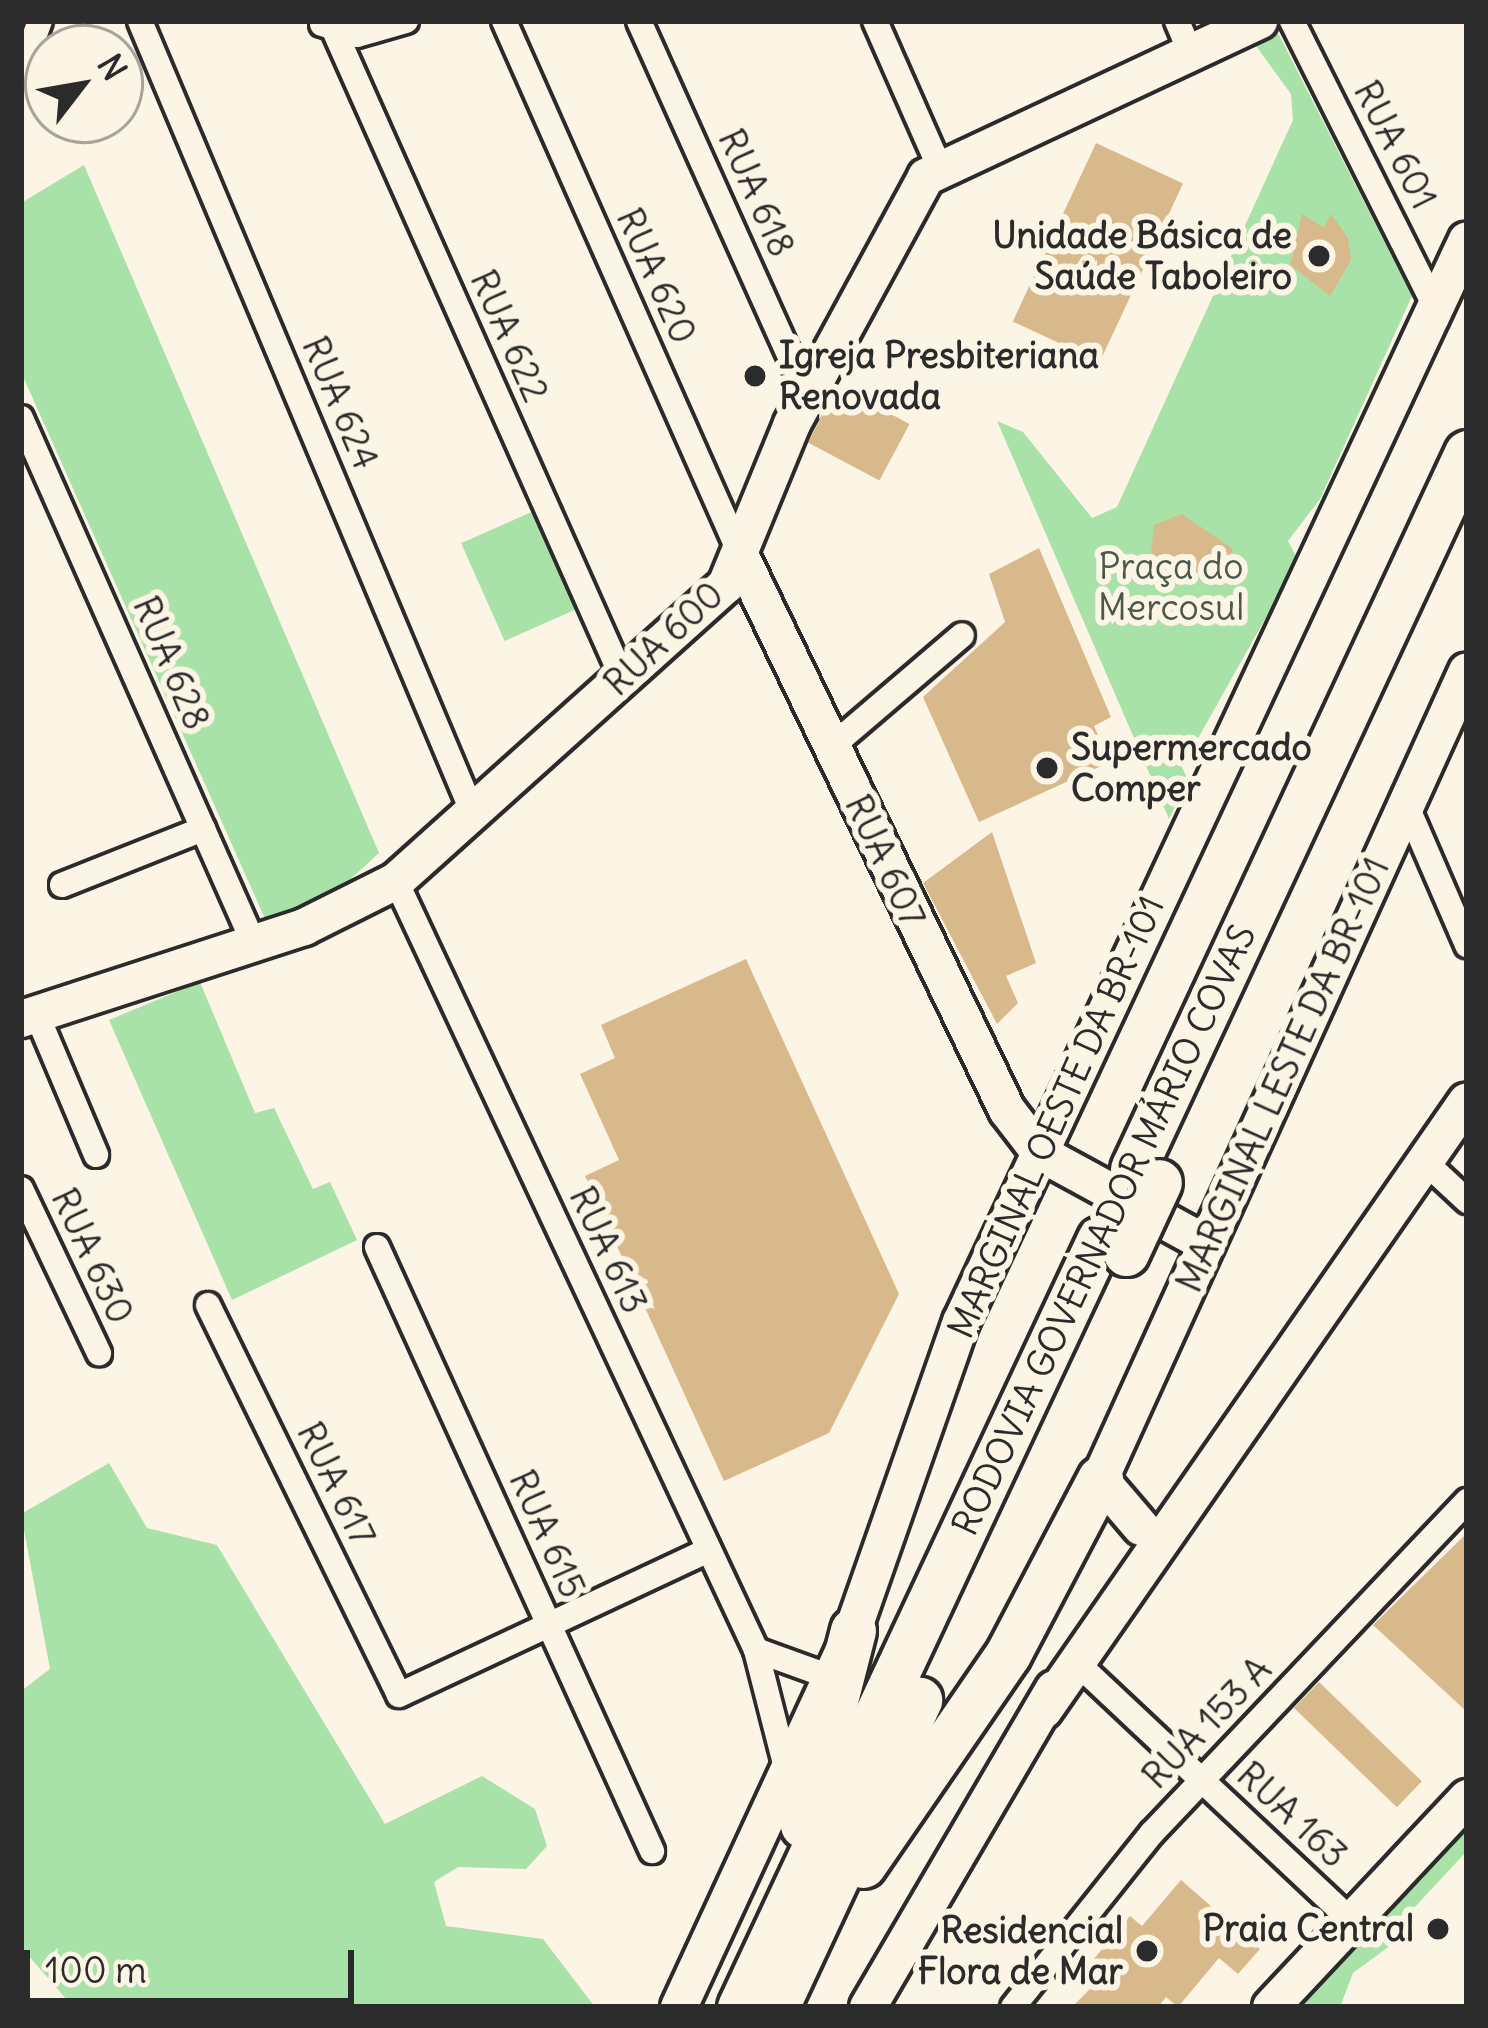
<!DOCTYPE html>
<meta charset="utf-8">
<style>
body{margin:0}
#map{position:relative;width:1488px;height:2028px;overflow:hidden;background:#fcf5e5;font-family:Delius,sans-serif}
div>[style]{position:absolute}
.green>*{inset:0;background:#a8e2a8;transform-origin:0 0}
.building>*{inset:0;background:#d7b98b;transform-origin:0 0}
.roads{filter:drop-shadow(3px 0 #2b2b2b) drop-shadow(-3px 0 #2b2b2b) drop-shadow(0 3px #2b2b2b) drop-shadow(0 -3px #2b2b2b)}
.street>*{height:24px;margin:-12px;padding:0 12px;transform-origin:12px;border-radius:12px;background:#fcf5e5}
.secondary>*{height:36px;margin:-18px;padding:0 18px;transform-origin:18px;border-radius:18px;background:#fcf5e5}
.highway>*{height:45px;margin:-22.5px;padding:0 22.5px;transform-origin:22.5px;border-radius:22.5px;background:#fcf5e5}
.bridges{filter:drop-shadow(3px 0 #2b2b2b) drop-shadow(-3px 0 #2b2b2b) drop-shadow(0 3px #2b2b2b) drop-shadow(0 -3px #2b2b2b)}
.highway-bridge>*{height:45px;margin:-22.5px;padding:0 22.5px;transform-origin:22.5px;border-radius:22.5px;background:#fcf5e5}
.dots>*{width:33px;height:33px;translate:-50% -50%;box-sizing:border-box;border:6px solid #fcf5e5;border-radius:50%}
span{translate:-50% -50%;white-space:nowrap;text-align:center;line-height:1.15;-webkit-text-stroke:12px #fcf5e5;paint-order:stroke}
.street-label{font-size:36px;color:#2b2b2b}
.poi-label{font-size:36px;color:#2b2b2b;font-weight:700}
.right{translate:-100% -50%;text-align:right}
.left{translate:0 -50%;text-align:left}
.park-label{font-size:36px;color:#4a594a}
.frame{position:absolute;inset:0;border:24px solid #2b2b2b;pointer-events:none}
.north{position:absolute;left:24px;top:24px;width:120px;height:120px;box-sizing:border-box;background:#fcf5e5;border:3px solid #a8a49b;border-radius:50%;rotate:59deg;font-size:33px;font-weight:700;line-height:48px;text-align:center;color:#2b2b2b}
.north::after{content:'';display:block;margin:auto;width:42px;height:54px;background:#2b2b2b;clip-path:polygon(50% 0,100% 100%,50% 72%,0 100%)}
.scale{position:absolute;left:24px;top:1950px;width:330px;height:54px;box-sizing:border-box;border:6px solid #2b2b2b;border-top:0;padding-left:15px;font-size:36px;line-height:42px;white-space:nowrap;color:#2b2b2b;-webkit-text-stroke:9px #fcf5e5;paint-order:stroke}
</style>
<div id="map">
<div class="green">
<div style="clip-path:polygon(1275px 27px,1412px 296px,1320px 499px,1288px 541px,1298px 560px,1182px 767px,1188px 780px,1169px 819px,997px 421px,1023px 432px,1092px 518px,1117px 507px,1293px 120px,1291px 94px,1251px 39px)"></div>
<div style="clip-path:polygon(84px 165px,379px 853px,344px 885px,266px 921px,21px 372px,21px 203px)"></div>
<div style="left:536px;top:510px;width:107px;height:82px;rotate:66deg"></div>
<div style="clip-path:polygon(200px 982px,255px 1113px,274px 1108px,313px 1189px,330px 1182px,357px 1240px,232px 1300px,109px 1020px)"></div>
<div style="clip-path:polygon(109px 1463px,147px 1528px,217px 1545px,385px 1824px,482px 1776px,535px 1809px,547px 1846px,526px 1869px,458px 1867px,434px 1882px,446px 1926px,543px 1939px,595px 2007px,73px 2007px,21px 1947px,21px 1691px,50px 1669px,21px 1514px)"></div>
<div style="clip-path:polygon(1467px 1818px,1467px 1851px,1412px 1910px,1406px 1934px,1353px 1973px,1340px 2007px,1290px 2007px)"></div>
</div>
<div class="building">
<div style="left:1096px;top:143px;width:96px;height:197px;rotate:25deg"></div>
<div style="clip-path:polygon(1302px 214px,1324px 228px,1331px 214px,1348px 238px,1351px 260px,1330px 296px,1290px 265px)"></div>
<div style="left:838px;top:386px;width:81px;height:64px;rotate:28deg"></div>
<div style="clip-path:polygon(1182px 514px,1233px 549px,1219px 583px,1151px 554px,1154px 525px)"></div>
<div style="clip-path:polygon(1039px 548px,1111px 717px,1094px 726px,1110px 762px,979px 822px,923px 697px,1005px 622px,989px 574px)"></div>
<div style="clip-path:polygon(992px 832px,1036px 963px,1006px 976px,1018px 1003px,997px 1024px,923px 883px)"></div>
<div style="clip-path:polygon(746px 959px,899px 1294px,829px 1433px,724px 1481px,585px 1176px,619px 1160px,580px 1074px,615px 1058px,601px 1025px)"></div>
<div style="clip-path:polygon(1467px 1533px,1467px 1712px,1373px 1625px)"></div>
<div style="left:1319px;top:1682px;width:143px;height:36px;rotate:44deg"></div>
<div style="clip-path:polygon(1181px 1880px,1260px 1949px,1238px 1974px,1219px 1958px,1178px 2007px,1166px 1997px,1158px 2007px,1072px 2007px,1097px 1982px,1087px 1967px,1130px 1916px,1142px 1926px)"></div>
</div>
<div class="roads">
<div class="street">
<div style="left:140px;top:21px;width:859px;rotate:67.2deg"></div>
<div style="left:330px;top:21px;width:720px;rotate:66deg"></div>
<div style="left:504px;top:21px;width:587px;rotate:66.1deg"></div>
<div style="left:639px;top:21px;width:410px;rotate:65.8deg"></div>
<div style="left:875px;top:21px;width:158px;rotate:66.2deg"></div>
<div style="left:1177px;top:21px;width:34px;rotate:67deg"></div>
<div style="left:1292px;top:21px;width:314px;rotate:63.4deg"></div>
<div style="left:322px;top:24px;width:37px;rotate:17deg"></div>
<div style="left:357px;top:35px;width:51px;rotate:-15.9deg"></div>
<div style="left:21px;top:72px;width:54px;rotate:-69.6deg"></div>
<div style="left:21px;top:418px;width:575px;rotate:66.11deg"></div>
<div style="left:831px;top:747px;width:172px;rotate:-40.5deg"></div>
<div style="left:1406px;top:804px;width:154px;rotate:66.6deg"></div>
<div style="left:396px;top:881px;width:849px;rotate:64.91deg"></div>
<div style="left:756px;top:1650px;width:118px;rotate:75.7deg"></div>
<div style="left:62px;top:885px;width:152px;rotate:-21.7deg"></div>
<div style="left:37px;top:1015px;width:152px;rotate:67.1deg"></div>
<div style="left:1424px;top:1161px;width:59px;rotate:42.9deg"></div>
<div style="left:21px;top:1189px;width:182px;rotate:64.6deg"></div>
<div style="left:377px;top:1247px;width:664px;rotate:65.52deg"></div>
<div style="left:208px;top:1305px;width:434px;rotate:63.9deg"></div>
<div style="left:399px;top:1695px;width:342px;rotate:-25.1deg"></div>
<div style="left:756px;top:1650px;width:77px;rotate:19.9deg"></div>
<div style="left:1078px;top:1664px;width:374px;rotate:43.2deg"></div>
<div style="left:1013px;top:2007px;width:223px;rotate:-51.4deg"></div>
<div style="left:1152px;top:1833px;width:458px;rotate:-46.5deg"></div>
</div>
<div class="secondary">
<div style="left:743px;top:561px;width:609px;rotate:64.32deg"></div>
<div style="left:1007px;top:1110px;width:54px;rotate:52.5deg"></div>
<div style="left:1040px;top:1153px;width:190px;rotate:28.6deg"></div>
<div style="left:21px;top:1019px;width:298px;rotate:-18deg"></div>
<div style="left:304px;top:927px;width:103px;rotate:-26.6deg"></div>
<div style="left:396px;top:881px;width:443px;rotate:-41.9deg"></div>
<div style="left:726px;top:585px;width:174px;rotate:-67.7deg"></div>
<div style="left:792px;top:424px;width:281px;rotate:-61.5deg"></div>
<div style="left:926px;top:177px;width:368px;rotate:-25.1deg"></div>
<div style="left:1141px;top:1527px;width:63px;rotate:-130.5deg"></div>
<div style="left:1100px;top:1479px;width:887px;rotate:-65.57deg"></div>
<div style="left:1044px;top:1710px;width:741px;rotate:-55.22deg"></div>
<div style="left:679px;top:2007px;width:415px;rotate:-65.2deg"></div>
<div style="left:853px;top:1630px;width:326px;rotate:-70.7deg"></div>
<div style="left:961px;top:1322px;width:1194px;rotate:-64.94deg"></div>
<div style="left:868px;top:2007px;width:368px;rotate:-59.7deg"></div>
<div style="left:1271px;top:2007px;width:287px;rotate:-46.8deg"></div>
</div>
<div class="highway">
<div style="left:1133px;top:1169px;width:790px;rotate:-64.99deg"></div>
<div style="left:803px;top:1825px;width:201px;rotate:-75.6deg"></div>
<div style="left:863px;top:1865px;width:256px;rotate:-55.5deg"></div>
<div style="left:1008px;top:1654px;width:198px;rotate:-62.3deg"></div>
<div style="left:740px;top:2007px;width:848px;rotate:-64.89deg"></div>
<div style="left:776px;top:2007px;width:339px;rotate:-65deg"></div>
</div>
</div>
<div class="bridges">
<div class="highway-bridge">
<div style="left:1126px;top:1253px;width:78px;rotate:-65.1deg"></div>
</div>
</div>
<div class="dots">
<div style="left:1319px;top:256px;background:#2b2b2b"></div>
<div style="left:755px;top:376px;background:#2b2b2b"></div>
<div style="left:1047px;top:768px;background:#2b2b2b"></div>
<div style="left:1438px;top:1929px;background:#2b2b2b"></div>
<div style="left:1147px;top:1951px;background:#2b2b2b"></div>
</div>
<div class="street-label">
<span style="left:1395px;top:145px;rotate:63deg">RUA 601</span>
<span style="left:756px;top:193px;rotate:66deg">RUA 618</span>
<span style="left:656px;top:276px;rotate:66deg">RUA 620</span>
<span style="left:509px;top:336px;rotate:66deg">RUA 622</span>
<span style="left:340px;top:403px;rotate:67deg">RUA 624</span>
<span style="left:664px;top:639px;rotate:-43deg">RUA 600</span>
<span style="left:171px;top:663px;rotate:67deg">RUA 628</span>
<span style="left:885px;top:861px;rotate:65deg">RUA 607</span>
<span style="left:1283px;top:1075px;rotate:-66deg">MARGINAL LESTE DA BR-101</span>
<span style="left:1056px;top:1117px;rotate:-66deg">MARGINAL OESTE DA BR-101</span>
<span style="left:1104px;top:1230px;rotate:-65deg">RODOVIA GOVERNADOR MÁRIO COVAS</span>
<span style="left:608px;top:1250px;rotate:65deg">RUA 613</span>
<span style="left:92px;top:1256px;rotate:65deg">RUA 630</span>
<span style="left:336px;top:1484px;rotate:64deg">RUA 617</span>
<span style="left:547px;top:1534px;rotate:66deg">RUA 615</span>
<span style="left:1207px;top:1723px;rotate:-46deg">RUA 153 A</span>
<span style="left:1292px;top:1815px;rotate:43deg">RUA 163</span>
</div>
<div class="poi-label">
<span class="right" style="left:1292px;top:256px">Unidade Básica de<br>Saúde Taboleiro</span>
<span class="left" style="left:779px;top:376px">Igreja Presbiteriana<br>Renovada</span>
<span class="left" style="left:1071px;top:768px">Supermercado<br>Comper</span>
<span class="right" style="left:1414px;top:1929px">Praia Central</span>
<span class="right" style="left:1123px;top:1951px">Residencial<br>Flora de Mar</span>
</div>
<div class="park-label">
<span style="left:1171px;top:587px">Praça do<br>Mercosul</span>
</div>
<div class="frame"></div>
<div class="north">N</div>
<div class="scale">100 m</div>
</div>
